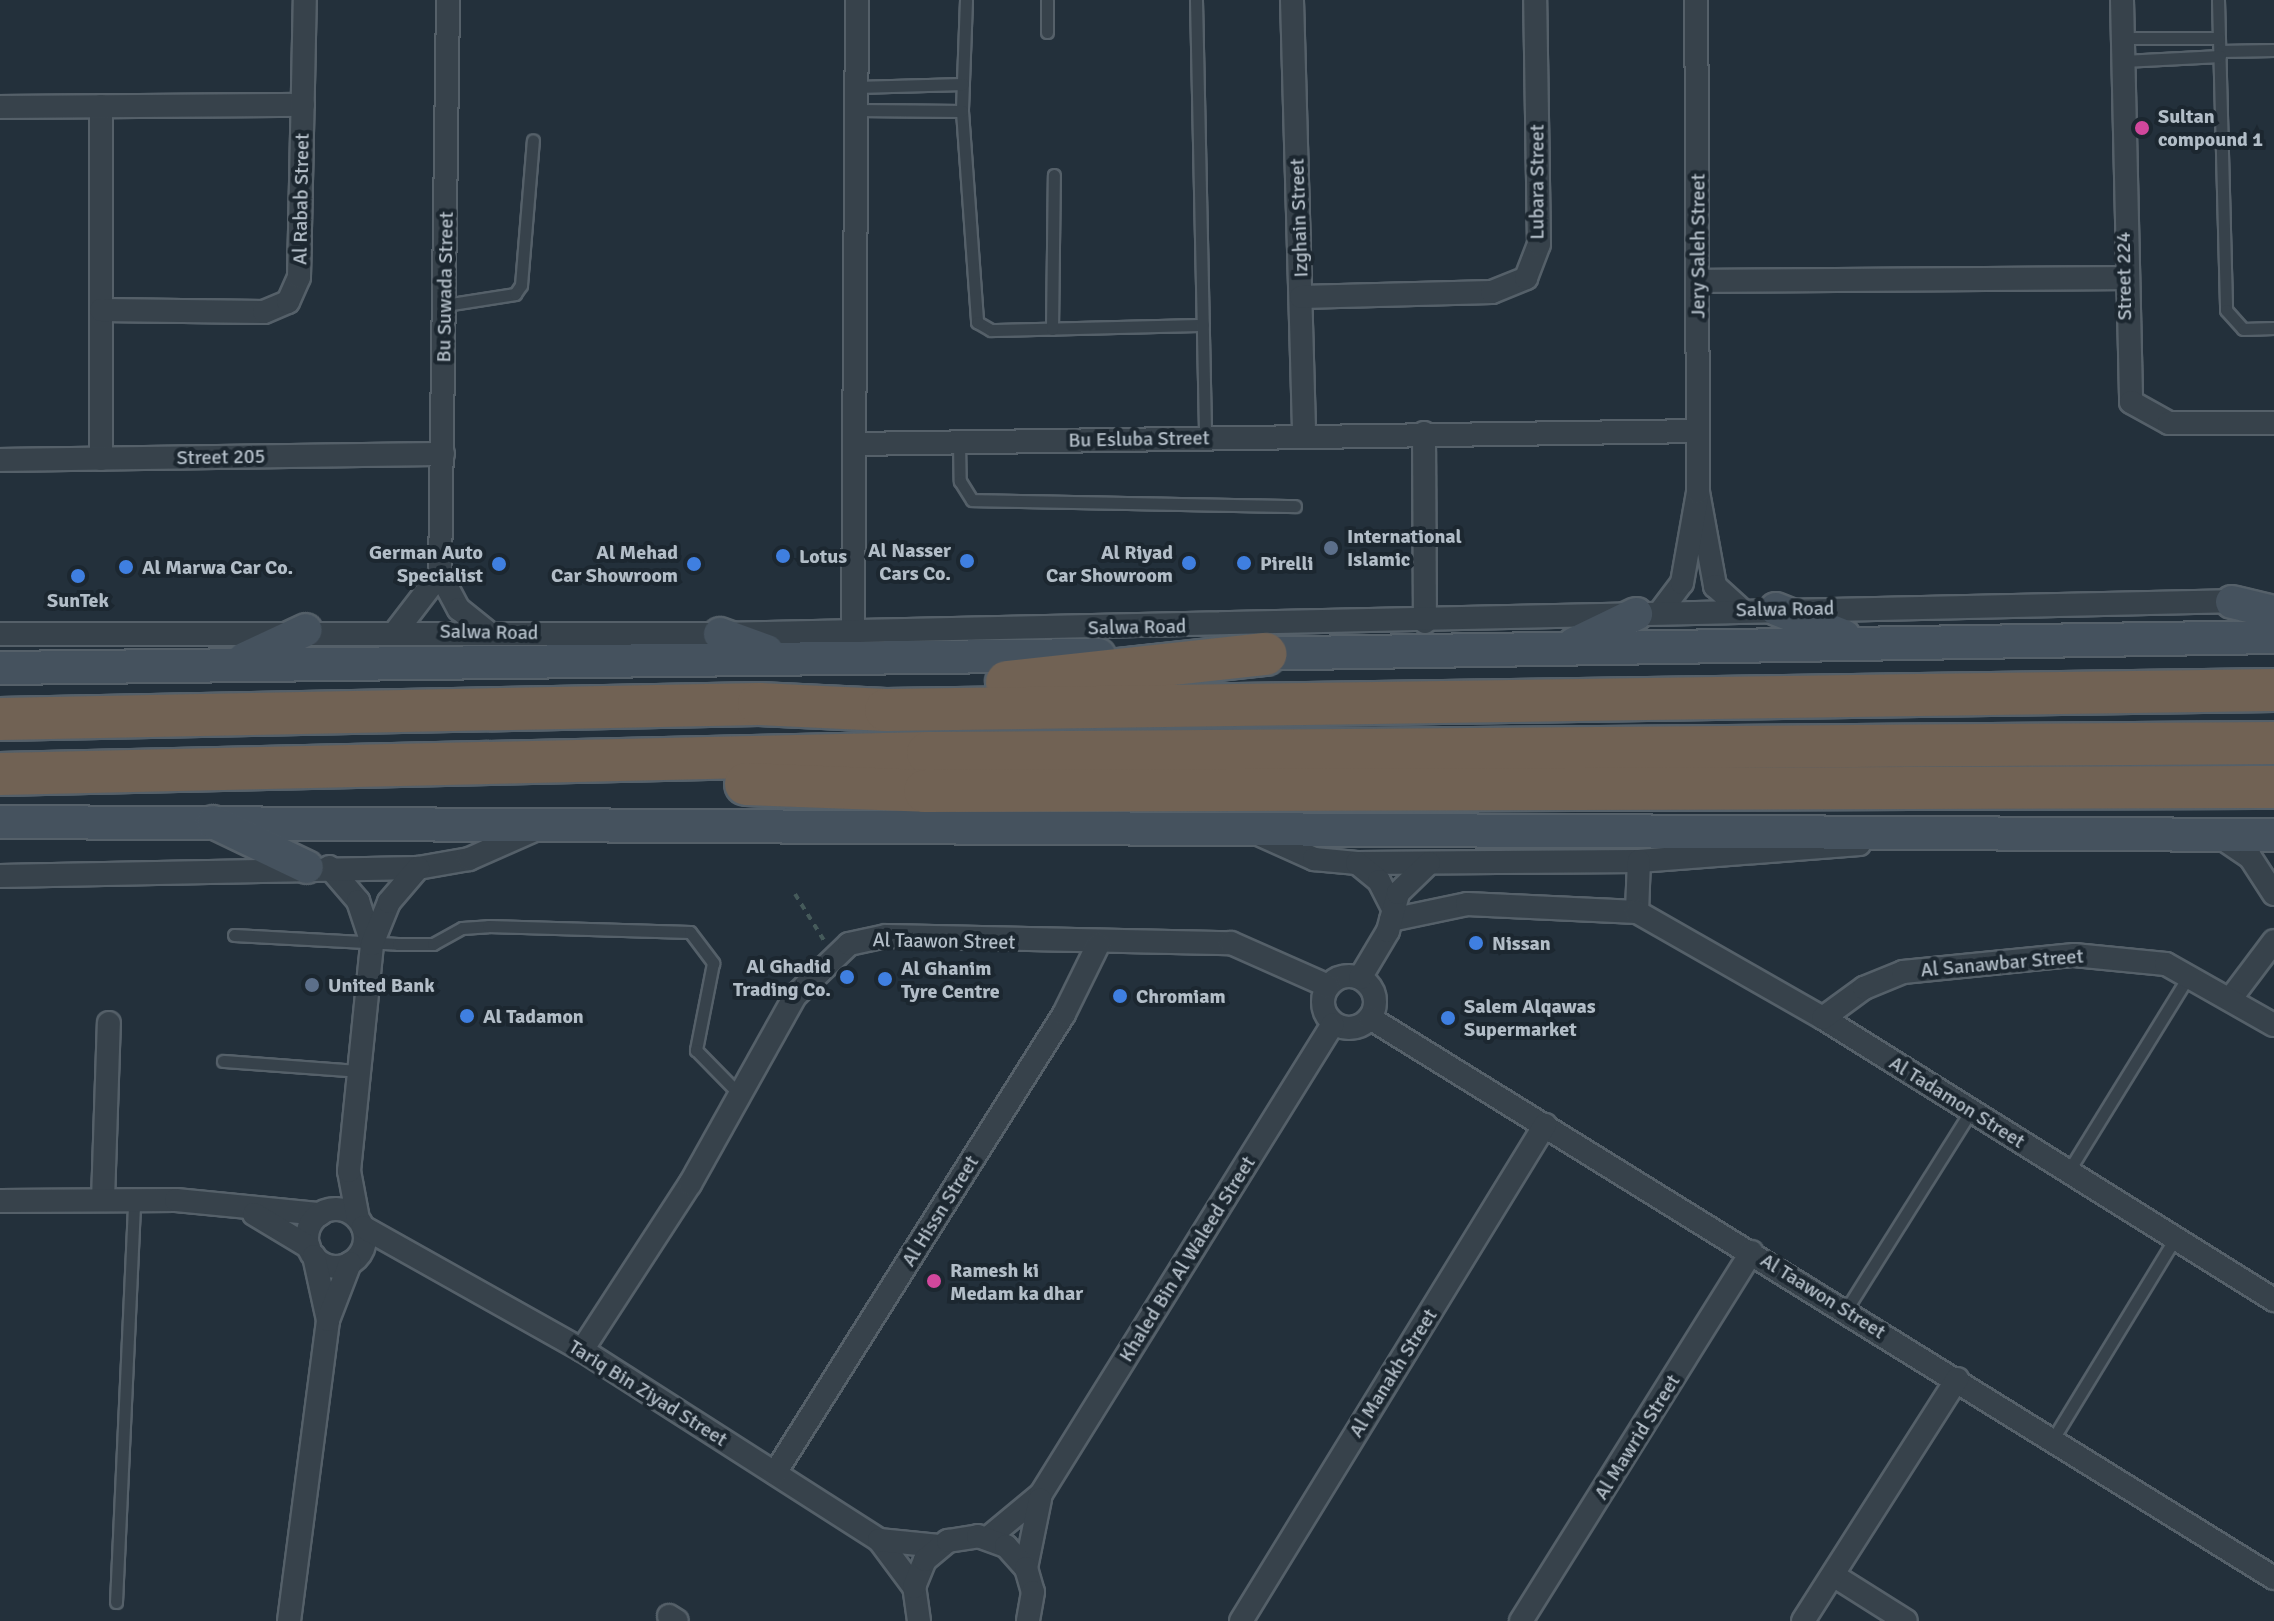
<!DOCTYPE html>
<style>
body{margin:0}
#map{position:relative;width:2274px;height:1621px;overflow:hidden;background:#23303b;font-family:Signika,sans-serif}
div>[style]{position:absolute}
.path>*{height:4px;margin-top:-2px;transform-origin:0;background:repeating-linear-gradient(90deg,#455a5a 0 6px,transparent 0 12px)}
.roads{filter:drop-shadow(2px 0 #556069) drop-shadow(-2px 0 #556069) drop-shadow(0 2px #556069) drop-shadow(0 -2px #556069)}
.service>*{height:11px;margin:-5.5px;padding:0 5.5px;transform-origin:5.5px;border-radius:5.5px;background:#37424b}
.minor>*{height:22px;margin:-11px;padding:0 11px;transform-origin:11px;border-radius:11px;background:#37424b}
.minor>.ring{margin:-11px;padding:0;box-sizing:content-box;background:none;border:22px solid #37424b;border-radius:50%}
.secondary>*{height:32px;margin:-16px;padding:0 16px;transform-origin:16px;border-radius:16px;background:#45525e}
.motorway>*{height:42px;margin:-21px;padding:0 21px;transform-origin:21px;border-radius:21px;background:#716254}
.dots>*{width:22px;height:22px;translate:-50% -50%;box-sizing:border-box;border:4px solid #1c2730;border-radius:50%}
span{translate:-50% -50%;white-space:nowrap;text-align:center;line-height:1.15;-webkit-text-stroke:8px #1c2730;paint-order:stroke}
.poi-label{font-size:20px;color:#b2bdc7;font-weight:700}
.left{translate:0 -50%;text-align:left}
.right{translate:-100% -50%;text-align:right}
.street-label{font-size:20px;color:#b2bdc7}
</style>
<div id="map">
<div class="path">
<div style="left:795px;top:894px;width:57px;rotate:58deg"></div>
</div>
<div class="roads">
<div class="service">
<div style="left:966px;top:0;width:111px;rotate:92.1deg"></div>
<div style="left:962px;top:111px;width:212px;rotate:85.9deg"></div>
<div style="left:977px;top:322px;width:16px;rotate:30deg"></div>
<div style="left:991px;top:330px;width:212px;rotate:-1.4deg"></div>
<div style="left:1196px;top:0;width:437px;rotate:88.8deg"></div>
<div style="left:2218px;top:0;width:310px;rotate:88.5deg"></div>
<div style="left:2226px;top:310px;width:25px;rotate:48deg"></div>
<div style="left:2243px;top:329px;width:31px;rotate:-2deg"></div>
<div style="left:1047px;top:32px;width:32px;rotate:-90deg"></div>
<div style="left:2123px;top:38px;width:96px"></div>
<div style="left:2220px;top:51px;width:54px;rotate:-1.1deg"></div>
<div style="left:2123px;top:61px;width:97px;rotate:-3deg"></div>
<div style="left:856px;top:87px;width:107px;rotate:-1.6deg"></div>
<div style="left:857px;top:110px;width:105px;rotate:0.5deg"></div>
<div style="left:445px;top:305px;width:71px;rotate:-8.9deg"></div>
<div style="left:515px;top:294px;width:11px;rotate:-56deg"></div>
<div style="left:521px;top:285px;width:145px;rotate:-85.3deg"></div>
<div style="left:1052px;top:329px;width:154px;rotate:-89.3deg"></div>
<div style="left:959px;top:442px;width:39px;rotate:89deg"></div>
<div style="left:960px;top:481px;width:22px;rotate:58deg"></div>
<div style="left:972px;top:500px;width:323px;rotate:1.1deg"></div>
<div style="left:234px;top:935px;width:164px;rotate:3.1deg"></div>
<div style="left:398px;top:944px;width:35px"></div>
<div style="left:433px;top:944px;width:33px;rotate:-29deg"></div>
<div style="left:462px;top:928px;width:26px;rotate:-4deg"></div>
<div style="left:488px;top:926px;width:202px;rotate:1.7deg"></div>
<div style="left:690px;top:932px;width:39px;rotate:53deg"></div>
<div style="left:713px;top:963px;width:89px;rotate:101.1deg"></div>
<div style="left:696px;top:1050px;width:63px;rotate:45.6deg"></div>
<div style="left:223px;top:1061px;width:136px;rotate:4.2deg"></div>
<div style="left:2068px;top:1172px;width:231px;rotate:-58.4deg"></div>
<div style="left:1846px;top:1310px;width:235px;rotate:-57.9deg"></div>
<div style="left:2053px;top:1439px;width:235px;rotate:-58.7deg"></div>
<div style="left:116px;top:1602px;width:402px;rotate:-87.4deg"></div>
</div>
<div class="minor">
<div style="left:1292px;top:0;width:436px;rotate:88.4deg"></div>
<div style="left:2122px;top:0;width:402px;rotate:88.7deg"></div>
<div style="left:2131px;top:402px;width:43px;rotate:28.9deg"></div>
<div style="left:2169px;top:423px;width:105px"></div>
<div style="left:101px;top:106px;width:353px;rotate:90deg"></div>
<div style="left:0;top:107px;width:303px;rotate:-0.4deg"></div>
<div style="left:1698px;top:281px;width:425px;rotate:-0.4deg"></div>
<div style="left:1301px;top:297px;width:191px;rotate:-1.5deg"></div>
<div style="left:1492px;top:292px;width:37px;rotate:-22deg"></div>
<div style="left:1526px;top:278px;width:36px;rotate:-69deg"></div>
<div style="left:1539px;top:244px;width:244px;rotate:-90.9deg"></div>
<div style="left:101px;top:310px;width:163px;rotate:0.7deg"></div>
<div style="left:264px;top:312px;width:26px;rotate:-23deg"></div>
<div style="left:288px;top:302px;width:27px;rotate:-66deg"></div>
<div style="left:299px;top:277px;width:277px;rotate:-88.8deg"></div>
<div style="left:1424px;top:433px;width:189px;rotate:89.7deg"></div>
<div style="left:854px;top:444px;width:844px;rotate:-0.88deg"></div>
<div style="left:0;top:460px;width:443px;rotate:-0.8deg"></div>
<div style="left:1698px;top:492px;width:96px;rotate:79.7deg"></div>
<div style="left:1715px;top:586px;width:36px;rotate:42deg"></div>
<div style="left:440px;top:574px;width:40px;rotate:62deg"></div>
<div style="left:459px;top:609px;width:38px;rotate:39deg"></div>
<div style="left:1660px;top:612px;width:36px;rotate:-53deg"></div>
<div style="left:1682px;top:583px;width:92px;rotate:-80deg"></div>
<div style="left:1698px;top:492px;width:492px;rotate:-90.2deg"></div>
<div style="left:397px;top:630px;width:71px;rotate:-52.5deg"></div>
<div style="left:440px;top:574px;width:574px;rotate:-89.2deg"></div>
<div style="left:853px;top:632px;width:632px;rotate:-89.64deg"></div>
<div style="left:0;top:634px;width:720px"></div>
<div style="left:720px;top:634px;width:1526px;rotate:-1.24deg"></div>
<div style="left:1256px;top:833px;width:64px;rotate:24.1deg"></div>
<div style="left:1314px;top:859px;width:43px;rotate:5.3deg"></div>
<div style="left:1357px;top:863px;width:282px;rotate:-0.4deg"></div>
<div style="left:1639px;top:861px;width:221px;rotate:-4.4deg"></div>
<div style="left:2217px;top:835px;width:40px;rotate:34deg"></div>
<div style="left:2250px;top:857px;width:44px;rotate:57deg"></div>
<div style="left:1357px;top:863px;width:28px;rotate:39deg"></div>
<div style="left:1379px;top:881px;width:30px;rotate:63deg"></div>
<div style="left:329px;top:867px;width:45px;rotate:49.5deg"></div>
<div style="left:358px;top:901px;width:44px;rotate:71.6deg"></div>
<div style="left:0;top:876px;width:418px;rotate:-1.1deg"></div>
<div style="left:418px;top:868px;width:52px;rotate:-10deg"></div>
<div style="left:469px;top:859px;width:77px;rotate:-23.9deg"></div>
<div style="left:1637px;top:912px;width:51px;rotate:-87.8deg"></div>
<div style="left:1391px;top:920px;width:78px;rotate:-11.9deg"></div>
<div style="left:1467px;top:904px;width:170px;rotate:2.7deg"></div>
<div style="left:1637px;top:912px;width:214px;rotate:29.7deg"></div>
<div style="left:1823px;top:1018px;width:532px;rotate:32.02deg"></div>
<div class="ring" style="left:1323px;top:976px;width:30px;height:30px"></div>
<div style="left:1360px;top:978px;width:55px;rotate:-59.2deg"></div>
<div style="left:1388px;top:931px;width:39px;rotate:-75deg"></div>
<div style="left:1398px;top:893px;width:43px;rotate:-44.1deg"></div>
<div style="left:2231px;top:998px;width:71px;rotate:-53deg"></div>
<div style="left:1370px;top:1018px;width:1063px;rotate:31.78deg"></div>
<div style="left:1823px;top:1018px;width:51px;rotate:-36.2deg"></div>
<div style="left:1864px;top:988px;width:42px;rotate:-22.3deg"></div>
<div style="left:1903px;top:972px;width:172px;rotate:-5.7deg"></div>
<div style="left:2074px;top:955px;width:92px;rotate:5.6deg"></div>
<div style="left:2166px;top:964px;width:124px;rotate:29.5deg"></div>
<div style="left:103px;top:1200px;width:177px;rotate:-88.1deg"></div>
<div style="left:0;top:1201px;width:176px;rotate:-0.3deg"></div>
<div style="left:176px;top:1200px;width:145px;rotate:5.6deg"></div>
<div class="ring" style="left:307px;top:1209px;width:36px;height:36px"></div>
<div style="left:254px;top:1214px;width:64px;rotate:31deg"></div>
<div style="left:358px;top:1219px;width:49px;rotate:-100.6deg"></div>
<div style="left:349px;top:1171px;width:228px;rotate:-84.2deg"></div>
<div style="left:372px;top:944px;width:45px;rotate:-68deg"></div>
<div style="left:389px;top:902px;width:45px;rotate:-49.5deg"></div>
<div style="left:363px;top:1227px;width:251px;rotate:29.3deg"></div>
<div style="left:582px;top:1350px;width:353px;rotate:32.6deg"></div>
<div style="left:879px;top:1540px;width:59px;rotate:53.3deg"></div>
<div style="left:314px;top:1256px;width:66px;rotate:77.7deg"></div>
<div style="left:582px;top:1350px;width:198px;rotate:-57deg"></div>
<div style="left:690px;top:1184px;width:215px;rotate:-60.8deg"></div>
<div style="left:795px;top:996px;width:75px;rotate:-43.9deg"></div>
<div style="left:849px;top:944px;width:38px;rotate:-12deg"></div>
<div style="left:886px;top:936px;width:345px;rotate:1.2deg"></div>
<div style="left:1231px;top:943px;width:106px;rotate:23.9deg"></div>
<div style="left:775px;top:1473px;width:542px;rotate:-57.8deg"></div>
<div style="left:1064px;top:1014px;width:77px;rotate:-63.8deg"></div>
<div style="left:988px;top:1538px;width:69px;rotate:-39.7deg"></div>
<div style="left:1041px;top:1494px;width:553px;rotate:-58.15deg"></div>
<div style="left:879px;top:1540px;width:60px;rotate:5.7deg"></div>
<div style="left:1026px;top:1568px;width:70px;rotate:-78.5deg"></div>
<div style="left:1833px;top:1575px;width:86px;rotate:32.2deg"></div>
<div style="left:669px;top:1616px;width:9px;rotate:32deg"></div>
<div style="left:289px;top:1621px;width:304px;rotate:-82.6deg"></div>
<div style="left:328px;top:1320px;width:61px;rotate:-68.9deg"></div>
<div style="left:919px;top:1621px;width:34px;rotate:-98deg"></div>
<div style="left:914px;top:1587px;width:29px;rotate:-68deg"></div>
<div style="left:925px;top:1560px;width:30px;rotate:-40deg"></div>
<div style="left:948px;top:1541px;width:30px;rotate:-9deg"></div>
<div style="left:978px;top:1536px;width:30px;rotate:20deg"></div>
<div style="left:1006px;top:1546px;width:30px;rotate:48deg"></div>
<div style="left:1026px;top:1568px;width:25px;rotate:74deg"></div>
<div style="left:1033px;top:1592px;width:29px;rotate:100deg"></div>
<div style="left:1241px;top:1621px;width:582px;rotate:-58.5deg"></div>
<div style="left:1521px;top:1621px;width:435px;rotate:-58deg"></div>
<div style="left:1803px;top:1621px;width:287px;rotate:-57.5deg"></div>
</div>
<div class="secondary">
<div style="left:2232px;top:602px;width:43px;rotate:13.4deg"></div>
<div style="left:1776px;top:609px;width:73px;rotate:21.7deg"></div>
<div style="left:720px;top:634px;width:50px;rotate:19.9deg"></div>
<div style="left:1574px;top:644px;width:69px;rotate:-25.8deg"></div>
<div style="left:1241px;top:654px;width:1033px;rotate:-0.94deg"></div>
<div style="left:244px;top:659px;width:68px;rotate:-25.1deg"></div>
<div style="left:0;top:668px;width:1099px;rotate:-0.68deg"></div>
<div style="left:0;top:822px;width:2274px;rotate:0.33deg"></div>
<div style="left:213px;top:822px;width:104px;rotate:25.6deg"></div>
</div>
<div class="motorway">
<div style="left:1007px;top:682px;width:260px;rotate:-6.2deg"></div>
<div style="left:0;top:719px;width:759px;rotate:-1.13deg"></div>
<div style="left:759px;top:704px;width:127px;rotate:2.7deg"></div>
<div style="left:886px;top:710px;width:1388px;rotate:-0.83deg"></div>
<div style="left:0;top:774px;width:928px;rotate:-1.3deg"></div>
<div style="left:928px;top:753px;width:1346px;rotate:-0.43deg"></div>
<div style="left:746px;top:784px;width:179px;rotate:2.2deg"></div>
<div style="left:925px;top:791px;width:1349px;rotate:-0.17deg"></div>
</div>
</div>
<div class="dots">
<div style="left:2142px;top:128px;background:#d1479c"></div>
<div style="left:1331px;top:548px;background:#5c6f8a"></div>
<div style="left:783px;top:556px;background:#3f7fe0"></div>
<div style="left:967px;top:561px;background:#3f7fe0"></div>
<div style="left:1189px;top:563px;background:#3f7fe0"></div>
<div style="left:1244px;top:563px;background:#3f7fe0"></div>
<div style="left:499px;top:564px;background:#3f7fe0"></div>
<div style="left:694px;top:564px;background:#3f7fe0"></div>
<div style="left:126px;top:567px;background:#3f7fe0"></div>
<div style="left:78px;top:576px;background:#3f7fe0"></div>
<div style="left:1476px;top:943px;background:#3f7fe0"></div>
<div style="left:847px;top:977px;background:#3f7fe0"></div>
<div style="left:885px;top:979px;background:#3f7fe0"></div>
<div style="left:312px;top:985px;background:#5c6f8a"></div>
<div style="left:1120px;top:996px;background:#3f7fe0"></div>
<div style="left:467px;top:1016px;background:#3f7fe0"></div>
<div style="left:1448px;top:1018px;background:#3f7fe0"></div>
<div style="left:934px;top:1281px;background:#d1479c"></div>
</div>
<div class="poi-label">
<span class="left" style="left:2158px;top:128px">Sultan<br>compound 1</span>
<span class="left" style="left:1347px;top:548px">International<br>Islamic</span>
<span class="right" style="left:951px;top:562px">Al Nasser<br>Cars Co.</span>
<span class="right" style="left:483px;top:564px">German Auto<br>Specialist</span>
<span class="right" style="left:678px;top:564px">Al Mehad<br>Car Showroom</span>
<span class="right" style="left:1173px;top:564px">Al Riyad<br>Car Showroom</span>
<span class="left" style="left:799px;top:556px">Lotus</span>
<span class="left" style="left:1260px;top:563px">Pirelli</span>
<span class="left" style="left:142px;top:567px">Al Marwa Car Co.</span>
<span style="left:78px;top:600px">SunTek</span>
<span class="left" style="left:1492px;top:943px">Nissan</span>
<span class="right" style="left:831px;top:978px">Al Ghadid<br>Trading Co.</span>
<span class="left" style="left:901px;top:980px">Al Ghanim<br>Tyre Centre</span>
<span class="left" style="left:328px;top:985px">United Bank</span>
<span class="left" style="left:1136px;top:996px">Chromiam</span>
<span class="left" style="left:1464px;top:1018px">Salem Alqawas<br>Supermarket</span>
<span class="left" style="left:483px;top:1016px">Al Tadamon</span>
<span class="left" style="left:950px;top:1282px">Ramesh ki<br>Medam ka dhar</span>
</div>
<div class="street-label">
<span style="left:1537px;top:182px;rotate:-90deg">Lubara Street</span>
<span style="left:301px;top:199px;rotate:-89deg">Al Rabab Street</span>
<span style="left:1299px;top:218px;rotate:-92deg">Izghain Street</span>
<span style="left:1698px;top:246px;rotate:-90deg">Jery Saleh Street</span>
<span style="left:2124px;top:276px;rotate:-91deg">Street 224</span>
<span style="left:445px;top:287px;rotate:-89deg">Bu Suwada Street</span>
<span style="left:1139px;top:439px;rotate:-1deg">Bu Esluba Street</span>
<span style="left:221px;top:457px;rotate:-1deg">Street 205</span>
<span style="left:1785px;top:609px;rotate:-1deg">Salwa Road</span>
<span style="left:1137px;top:627px;rotate:-1deg">Salwa Road</span>
<span style="left:489px;top:632px;rotate:1deg">Salwa Road</span>
<span style="left:944px;top:941px;rotate:1deg">Al Taawon Street</span>
<span style="left:2002px;top:963px;rotate:-5deg">Al Sanawbar Street</span>
<span style="left:1957px;top:1102px;rotate:32deg">Al Tadamon Street</span>
<span style="left:940px;top:1211px;rotate:-58deg">Al Hissn Street</span>
<span style="left:1187px;top:1259px;rotate:-58deg">Khaled Bin Al Waleed Street</span>
<span style="left:1823px;top:1296px;rotate:32deg">Al Taawon Street</span>
<span style="left:1393px;top:1373px;rotate:-58deg">Al Manakh Street</span>
<span style="left:648px;top:1393px;rotate:32deg">Tariq Bin Ziyad Street</span>
<span style="left:1637px;top:1437px;rotate:-58deg">Al Mawrid Street</span>
</div>
</div>
